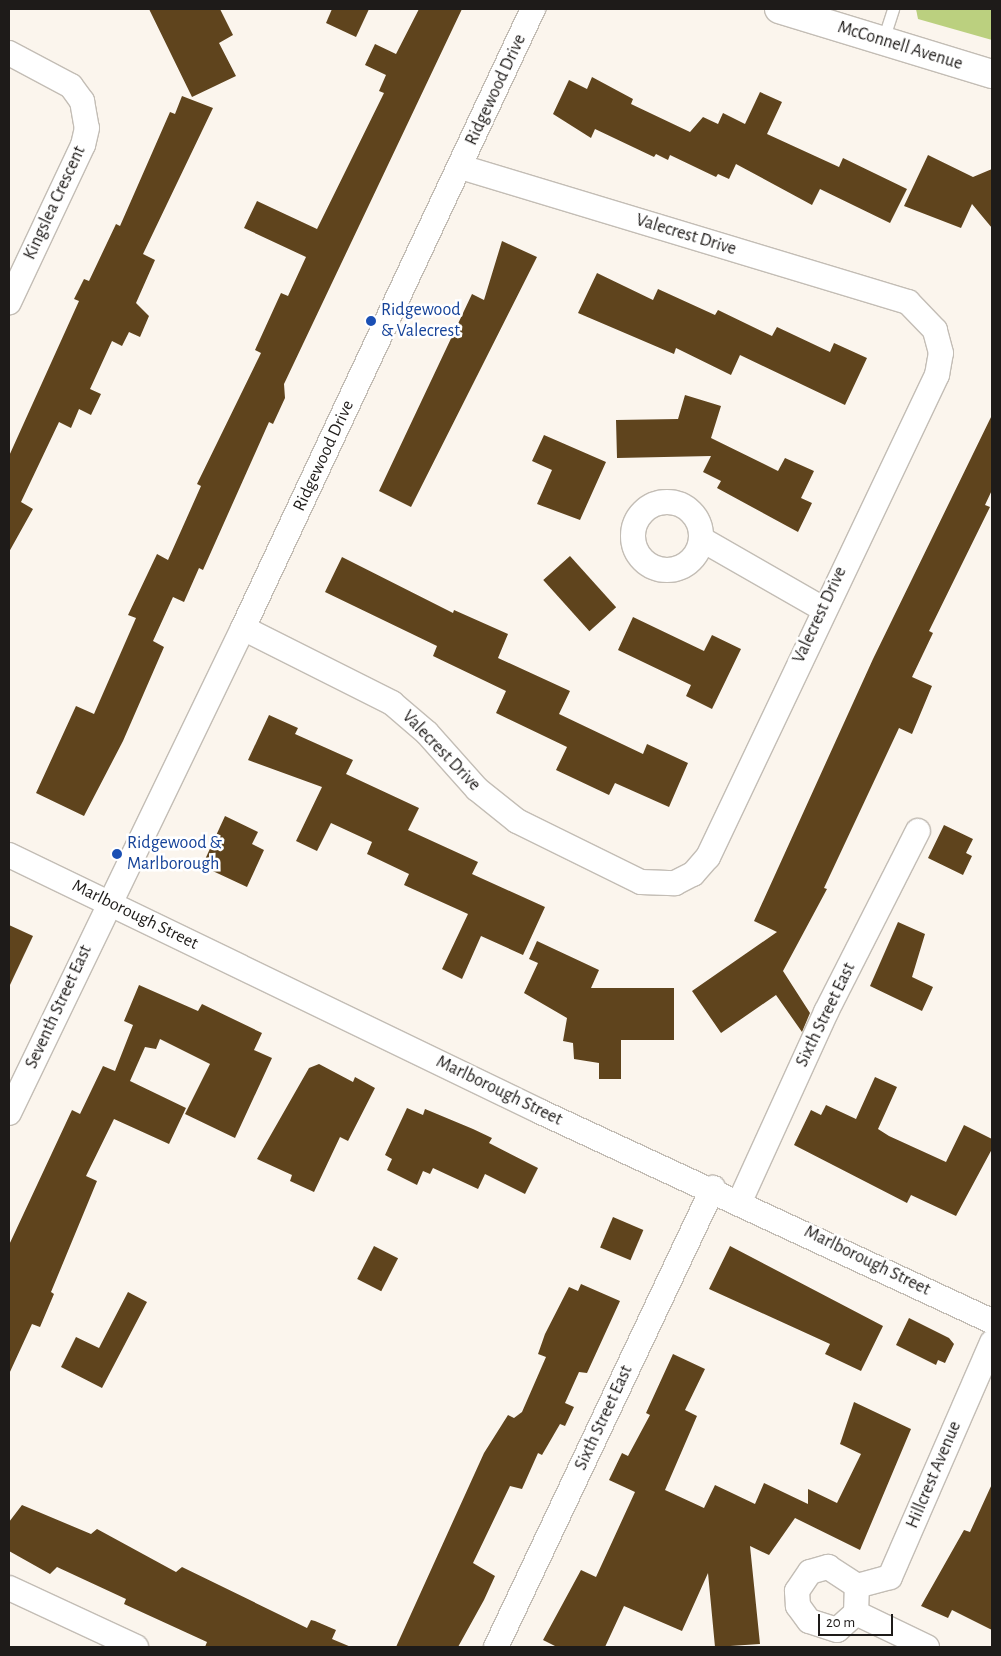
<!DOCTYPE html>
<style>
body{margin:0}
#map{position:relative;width:1001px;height:1656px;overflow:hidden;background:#fbf5ed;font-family:"Alegreya Sans",sans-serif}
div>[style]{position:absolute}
.green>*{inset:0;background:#bbd07f}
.building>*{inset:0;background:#5f441d;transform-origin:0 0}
.roads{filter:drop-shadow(1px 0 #c3bdb5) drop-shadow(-1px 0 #c3bdb5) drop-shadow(0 1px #c3bdb5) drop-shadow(0 -1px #c3bdb5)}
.service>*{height:11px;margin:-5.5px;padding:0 5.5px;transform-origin:5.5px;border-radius:5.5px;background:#fff}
.minor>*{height:24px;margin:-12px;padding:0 12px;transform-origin:12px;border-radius:12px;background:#fff}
.minor>.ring{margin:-12px;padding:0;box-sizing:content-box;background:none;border:24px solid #fff;border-radius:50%}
.secondary>*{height:28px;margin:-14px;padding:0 14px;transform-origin:14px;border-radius:14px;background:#fff}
.dots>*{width:14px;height:14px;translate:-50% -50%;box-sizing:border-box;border:2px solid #fff;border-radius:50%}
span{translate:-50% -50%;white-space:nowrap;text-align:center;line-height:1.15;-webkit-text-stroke:5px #fff;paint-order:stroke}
.street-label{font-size:18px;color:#1e1b19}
.transit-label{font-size:18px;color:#164399}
.left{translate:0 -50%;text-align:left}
.frame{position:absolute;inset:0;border:10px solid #1e1b19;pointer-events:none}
.scale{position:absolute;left:818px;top:1614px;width:75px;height:22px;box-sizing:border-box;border:2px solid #1e1b19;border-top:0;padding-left:6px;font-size:15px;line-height:18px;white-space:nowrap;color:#1e1b19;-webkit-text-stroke:4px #fff;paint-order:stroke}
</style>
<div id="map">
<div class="green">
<div style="clip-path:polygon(916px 9px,992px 9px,992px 40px,918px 19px)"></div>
</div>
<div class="building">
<div style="clip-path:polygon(149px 9px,220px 9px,233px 35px,219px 43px,236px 76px,192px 97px)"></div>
<div style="clip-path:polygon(332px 9px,369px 9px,356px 37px,326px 23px)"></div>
<div style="clip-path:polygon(419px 9px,462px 9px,284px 384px,285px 398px,273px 424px,269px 422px,203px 570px,199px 568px,184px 602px,173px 597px,153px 641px,164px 647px,123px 741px,84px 816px,36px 793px,76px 706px,94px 714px,136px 618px,128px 615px,157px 554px,168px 560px,201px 486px,197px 484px,261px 353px,255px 350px,281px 293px,288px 296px,306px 257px,244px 228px,257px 201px,317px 229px,384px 93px,379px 91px,386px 75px,365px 65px,375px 44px,396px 54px)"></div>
<div style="clip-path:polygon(592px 77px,633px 99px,631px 104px,690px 132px,703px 117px,718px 124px,723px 113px,745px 124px,760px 92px,782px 102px,767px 134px,839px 167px,843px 158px,907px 189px,890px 223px,820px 189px,812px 205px,736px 164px,729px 179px,718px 174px,716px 177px,670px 155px,668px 160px,656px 154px,654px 157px,595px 129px,591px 138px,553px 114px,569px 80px,587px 89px)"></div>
<div style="clip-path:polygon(182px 96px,213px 108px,143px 254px,155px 260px,136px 303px,149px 316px,140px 337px,129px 332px,122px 346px,112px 341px,90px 389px,101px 394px,91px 415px,79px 409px,71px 428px,59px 422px,21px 502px,33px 509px,9px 552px,9px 456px,79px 301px,74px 299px,84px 279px,89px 281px,116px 224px,120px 226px,170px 112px,175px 114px)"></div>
<div style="clip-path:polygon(928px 155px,973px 177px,992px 169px,992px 228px,972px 204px,961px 228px,904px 206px)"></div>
<div style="clip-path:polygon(502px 241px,537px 257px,411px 507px,379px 491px,472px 294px,484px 300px)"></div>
<div style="clip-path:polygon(597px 273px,653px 300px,658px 289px,715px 315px,718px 310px,772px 336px,777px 327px,830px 352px,834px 343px,867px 358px,845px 405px,740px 355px,731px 375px,676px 348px,674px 354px,578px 313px)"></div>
<div style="clip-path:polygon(685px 395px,721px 406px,711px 438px,778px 471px,785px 458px,814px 471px,801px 498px,812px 503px,798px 532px,717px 488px,721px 481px,703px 472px,711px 456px,617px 458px,616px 420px,678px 419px)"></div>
<div style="clip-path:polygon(992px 415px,992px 490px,985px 505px,990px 507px,929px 631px,933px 633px,912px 677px,932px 686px,912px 734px,899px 728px,824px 888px,827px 889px,783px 971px,810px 1013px,802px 1032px,776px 995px,721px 1033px,692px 991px,777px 932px,754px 921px,873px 659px)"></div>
<div style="clip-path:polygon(544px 435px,606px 462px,580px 520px,537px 504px,552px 470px,532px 461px)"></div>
<div style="left:570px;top:556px;width:69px;height:36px;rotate:48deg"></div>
<div style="clip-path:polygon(342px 557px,453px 613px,454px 610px,508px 634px,498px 658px,570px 691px,559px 714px,643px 754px,647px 744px,688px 763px,669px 807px,615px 783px,609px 795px,556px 770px,567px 747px,496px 713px,506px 691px,433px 656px,437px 646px,325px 592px)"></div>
<div style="clip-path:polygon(633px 617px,704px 651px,712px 635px,741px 649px,712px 709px,686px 696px,691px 685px,618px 650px)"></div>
<div style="clip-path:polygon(269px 715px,298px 728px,295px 734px,353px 760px,346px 774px,419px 808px,408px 830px,478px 862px,472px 874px,545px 907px,523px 955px,481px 936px,462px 979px,442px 969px,468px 914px,404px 885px,409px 874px,367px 854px,372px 842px,331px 823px,317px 851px,296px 841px,322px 787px,248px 760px)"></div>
<div style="clip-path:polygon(225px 816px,258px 832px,252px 844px,264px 850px,247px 887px,202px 866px)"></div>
<div style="clip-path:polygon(944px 825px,973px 839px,966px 853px,972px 856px,963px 875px,928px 858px)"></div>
<div style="clip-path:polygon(898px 922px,925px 934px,912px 977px,933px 987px,922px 1011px,870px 986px)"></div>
<div style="clip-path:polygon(9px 925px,33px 936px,9px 987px)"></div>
<div style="clip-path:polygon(537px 941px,599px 970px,591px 988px,674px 988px,674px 1040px,621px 1040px,621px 1079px,599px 1079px,599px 1063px,574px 1059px,573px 1043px,563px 1041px,567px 1018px,524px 993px,538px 963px,529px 959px)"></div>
<div style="clip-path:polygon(139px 985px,198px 1011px,202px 1004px,262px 1033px,254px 1050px,272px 1058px,235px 1138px,185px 1114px,210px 1064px,160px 1039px,156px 1049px,145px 1047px,130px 1081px,186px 1108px,169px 1144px,114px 1119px,86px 1176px,97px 1181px,51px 1292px,54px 1294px,40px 1327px,32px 1324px,9px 1374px,9px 1245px,72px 1110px,80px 1114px,103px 1066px,115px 1071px,133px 1025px,124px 1021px)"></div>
<div style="clip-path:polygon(319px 1064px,353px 1082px,355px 1077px,375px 1088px,348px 1141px,340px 1137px,314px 1192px,290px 1181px,292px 1175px,257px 1159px,309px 1068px)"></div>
<div style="clip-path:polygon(875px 1077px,897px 1087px,878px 1129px,889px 1136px,946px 1162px,964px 1125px,992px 1139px,992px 1149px,956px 1216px,911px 1195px,907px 1203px,794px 1145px,811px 1110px,821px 1115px,826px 1105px,856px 1119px)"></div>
<div style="clip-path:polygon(407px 1108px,423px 1115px,425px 1109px,473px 1129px,492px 1138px,489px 1143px,538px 1168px,525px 1194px,485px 1174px,478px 1189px,433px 1168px,430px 1174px,423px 1171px,417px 1185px,387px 1170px,392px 1159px,385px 1155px)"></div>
<div style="left:613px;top:1217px;width:33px;height:33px;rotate:23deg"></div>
<div style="left:374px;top:1246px;width:27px;height:37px;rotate:27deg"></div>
<div style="clip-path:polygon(730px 1246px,883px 1326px,861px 1371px,825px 1354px,830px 1344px,709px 1289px)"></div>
<div style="clip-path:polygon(581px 1284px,620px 1301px,587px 1373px,579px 1372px,565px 1403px,574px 1407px,565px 1426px,560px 1424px,542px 1455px,538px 1453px,522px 1489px,510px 1486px,473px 1563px,495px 1576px,484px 1600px,458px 1647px,396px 1647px,484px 1453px,508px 1415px,514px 1418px,522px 1412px,546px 1357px,538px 1354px,545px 1334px,569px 1287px,578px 1291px)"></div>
<div style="clip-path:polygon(128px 1292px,147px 1302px,102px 1388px,61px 1367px,76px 1337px,99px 1348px)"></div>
<div style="clip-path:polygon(909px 1318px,949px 1338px,954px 1344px,945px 1363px,938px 1360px,936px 1365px,896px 1345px)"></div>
<div style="clip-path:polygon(673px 1354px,705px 1369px,685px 1410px,697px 1416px,665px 1490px,704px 1508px,715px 1485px,755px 1504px,764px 1483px,808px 1504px,808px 1489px,837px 1503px,861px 1454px,840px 1444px,854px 1402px,911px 1429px,860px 1550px,795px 1518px,769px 1555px,750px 1546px,760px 1644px,715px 1647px,708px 1573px,682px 1631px,624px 1606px,605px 1647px,557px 1647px,543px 1640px,581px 1570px,596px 1577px,635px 1492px,609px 1480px,622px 1453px,628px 1456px,650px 1415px,646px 1413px)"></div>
<div style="clip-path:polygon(992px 1484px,992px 1630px,952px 1610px,948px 1618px,921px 1606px,964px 1530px,970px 1532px)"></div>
<div style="clip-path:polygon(22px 1505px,91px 1534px,97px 1529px,176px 1572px,182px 1567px,307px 1628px,311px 1620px,315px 1621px,336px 1630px,332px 1639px,351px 1647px,205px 1647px,207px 1642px,124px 1604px,126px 1599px,57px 1567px,50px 1574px,9px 1551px,9px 1522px)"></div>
</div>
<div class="roads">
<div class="service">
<div style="left:883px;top:40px;width:33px;rotate:-72deg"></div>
</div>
<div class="minor">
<div style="left:9px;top:53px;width:70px;rotate:28deg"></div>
<div style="left:71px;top:86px;width:19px;rotate:54deg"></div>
<div style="left:82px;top:101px;width:27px;rotate:80deg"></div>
<div style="left:87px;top:128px;width:17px;rotate:103deg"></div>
<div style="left:83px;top:145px;width:174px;rotate:115.2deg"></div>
<div class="ring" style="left:633px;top:502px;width:44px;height:44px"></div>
<div style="left:701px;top:539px;width:141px;rotate:29.8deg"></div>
<div style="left:243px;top:628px;width:167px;rotate:26.7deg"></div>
<div style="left:392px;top:703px;width:46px;rotate:40.6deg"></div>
<div style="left:427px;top:733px;width:75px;rotate:48.2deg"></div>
<div style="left:477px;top:789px;width:51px;rotate:38.7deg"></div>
<div style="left:517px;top:821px;width:138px;rotate:26.2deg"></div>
<div style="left:641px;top:882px;width:34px;rotate:2deg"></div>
<div style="left:675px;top:883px;width:20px;rotate:-27deg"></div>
<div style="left:693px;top:874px;width:23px;rotate:-49deg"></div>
<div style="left:708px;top:857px;width:534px;rotate:-64.59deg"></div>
<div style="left:937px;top:375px;width:22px;rotate:-80deg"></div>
<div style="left:941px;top:353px;width:24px;rotate:-105deg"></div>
<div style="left:935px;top:330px;width:39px;rotate:-134deg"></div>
<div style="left:908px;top:302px;width:468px;rotate:-163.2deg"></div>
<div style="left:9px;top:855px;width:591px;rotate:25.78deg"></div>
<div style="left:541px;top:1112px;width:497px;rotate:24.9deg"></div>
<div style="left:9px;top:1113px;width:538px;rotate:-64.24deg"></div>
<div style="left:243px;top:628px;width:684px;rotate:-64.9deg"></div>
<div style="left:740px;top:1201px;width:208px;rotate:-65.5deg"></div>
<div style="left:826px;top:1012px;width:203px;rotate:-63.1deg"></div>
<div style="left:9px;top:1588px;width:140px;rotate:24.9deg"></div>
<div style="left:856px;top:1613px;width:25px;rotate:138deg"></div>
<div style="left:837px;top:1630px;width:29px;rotate:-162deg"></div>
<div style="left:809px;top:1621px;width:19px;rotate:-126deg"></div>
<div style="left:798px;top:1606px;width:15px;rotate:-94deg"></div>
<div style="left:797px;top:1591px;width:23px;rotate:-56deg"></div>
<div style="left:810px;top:1572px;width:19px;rotate:-16deg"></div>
<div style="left:828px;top:1567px;width:35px;rotate:33deg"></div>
<div style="left:496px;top:1647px;width:508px;rotate:-64.7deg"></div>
<div style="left:927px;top:1647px;width:79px;rotate:-154.4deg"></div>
<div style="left:856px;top:1613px;width:27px;rotate:-88deg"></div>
<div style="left:857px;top:1586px;width:34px;rotate:-15deg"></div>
<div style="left:890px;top:1577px;width:256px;rotate:-66.5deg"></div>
</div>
<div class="secondary">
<div style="left:779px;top:9px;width:223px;rotate:17deg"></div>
</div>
</div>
<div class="dots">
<div style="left:371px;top:321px;background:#1a4fb4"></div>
<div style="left:117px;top:854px;background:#1a4fb4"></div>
</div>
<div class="street-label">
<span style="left:900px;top:46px;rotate:17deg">McConnell Avenue</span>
<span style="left:496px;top:90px;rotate:-65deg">Ridgewood Drive</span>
<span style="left:55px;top:203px;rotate:-65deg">Kingslea Crescent</span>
<span style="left:686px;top:235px;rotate:17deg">Valecrest Drive</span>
<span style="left:324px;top:456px;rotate:-65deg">Ridgewood Drive</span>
<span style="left:820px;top:615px;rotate:-65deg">Valecrest Drive</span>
<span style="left:441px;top:751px;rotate:46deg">Valecrest Drive</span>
<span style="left:135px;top:915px;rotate:26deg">Marlborough Street</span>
<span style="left:59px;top:1007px;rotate:-65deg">Seventh Street East</span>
<span style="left:826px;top:1015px;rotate:-64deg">Sixth Street East</span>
<span style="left:499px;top:1091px;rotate:26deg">Marlborough Street</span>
<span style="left:867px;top:1261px;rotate:26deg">Marlborough Street</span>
<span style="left:604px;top:1418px;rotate:-65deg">Sixth Street East</span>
<span style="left:934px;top:1475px;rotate:-67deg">Hillcrest Avenue</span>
</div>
<div class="transit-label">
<span class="left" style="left:381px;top:321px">Ridgewood<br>&amp; Valecrest</span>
<span class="left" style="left:127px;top:854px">Ridgewood &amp;<br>Marlborough</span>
</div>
<div class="frame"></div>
<div class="scale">20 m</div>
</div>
